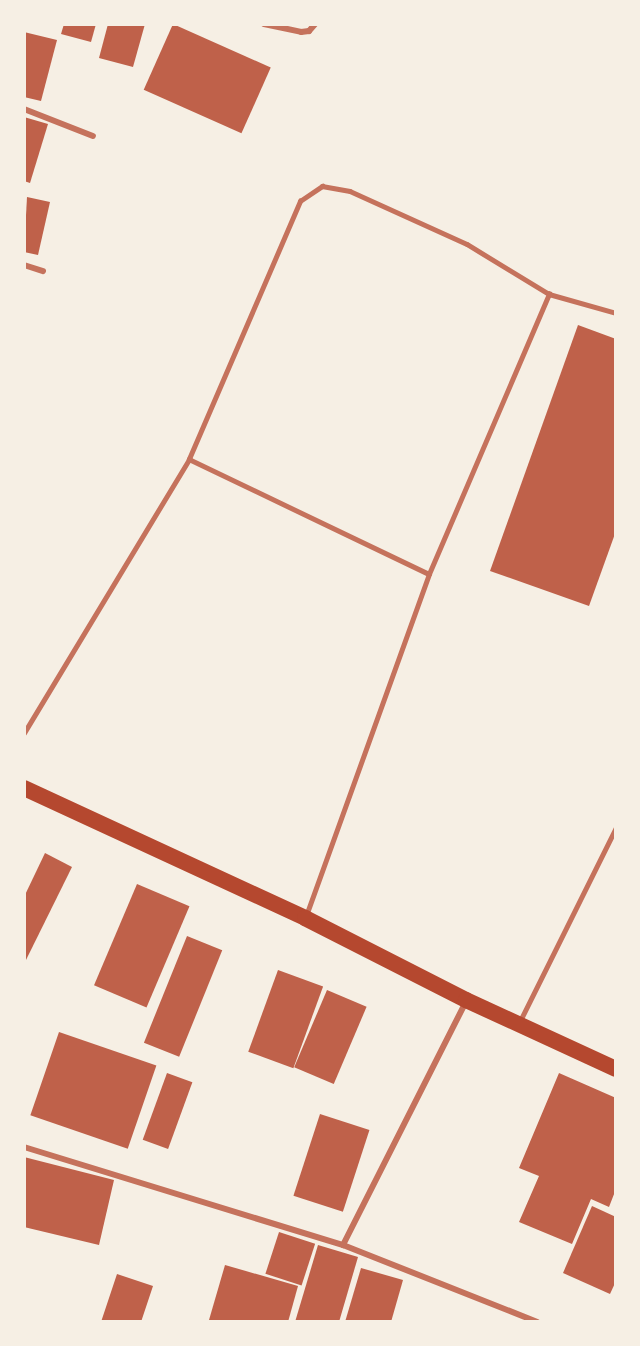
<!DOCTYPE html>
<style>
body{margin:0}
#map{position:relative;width:640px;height:1346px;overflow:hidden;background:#f6efe4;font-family:Mulish,sans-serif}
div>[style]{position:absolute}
.building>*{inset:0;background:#bf614a;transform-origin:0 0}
.service>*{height:4.5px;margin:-2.25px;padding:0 2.25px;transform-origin:2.25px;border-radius:2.25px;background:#c5725c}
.minor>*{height:6px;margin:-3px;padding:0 3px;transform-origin:3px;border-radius:3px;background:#c5725c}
.trunk>*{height:16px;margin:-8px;padding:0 8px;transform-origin:8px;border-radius:8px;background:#b5482f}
span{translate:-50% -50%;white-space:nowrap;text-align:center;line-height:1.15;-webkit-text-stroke:4.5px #f6efe4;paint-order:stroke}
.frame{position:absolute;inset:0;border:26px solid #f6efe4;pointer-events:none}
</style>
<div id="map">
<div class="building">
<div style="clip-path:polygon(64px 24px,96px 24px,91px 42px,61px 34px)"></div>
<div style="clip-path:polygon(108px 24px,145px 24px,133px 67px,99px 58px)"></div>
<div style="left:173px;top:24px;width:107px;height:72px;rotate:24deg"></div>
<div style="clip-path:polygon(24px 32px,57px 40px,41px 101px,24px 97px)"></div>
<div style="clip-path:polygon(24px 117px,48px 124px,30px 183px,24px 181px)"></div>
<div style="clip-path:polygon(27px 197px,50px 202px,38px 255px,24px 252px)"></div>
<div style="clip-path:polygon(578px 325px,616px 339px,616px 531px,589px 606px,490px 571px)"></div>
<div style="clip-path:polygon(45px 853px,72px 867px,24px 964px,24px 897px)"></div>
<div style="left:137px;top:884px;width:57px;height:110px;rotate:23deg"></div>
<div style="left:187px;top:936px;width:38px;height:115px;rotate:22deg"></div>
<div style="left:278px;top:970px;width:48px;height:87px;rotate:20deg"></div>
<div style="left:327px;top:990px;width:43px;height:84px;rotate:23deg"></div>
<div style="left:59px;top:1032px;width:103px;height:88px;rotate:19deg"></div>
<div style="left:167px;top:1073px;width:27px;height:71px;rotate:20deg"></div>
<div style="clip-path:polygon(559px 1073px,616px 1098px,616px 1189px,609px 1207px,591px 1199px,572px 1244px,519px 1222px,539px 1176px,519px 1168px)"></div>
<div style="left:320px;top:1114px;width:52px;height:86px;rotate:18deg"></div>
<div style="clip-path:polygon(24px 1157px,114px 1180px,99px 1245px,24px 1227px)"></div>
<div style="clip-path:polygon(592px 1206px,616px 1217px,616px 1281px,610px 1294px,563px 1273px)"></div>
<div style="left:279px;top:1232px;width:38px;height:44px;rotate:18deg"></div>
<div style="clip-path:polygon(318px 1245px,358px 1257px,339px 1322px,295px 1322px)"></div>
<div style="clip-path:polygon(225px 1265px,298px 1286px,288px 1322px,209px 1320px)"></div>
<div style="clip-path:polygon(361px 1268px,403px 1280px,391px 1322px,345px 1322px)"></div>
<div style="clip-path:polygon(117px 1274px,153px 1286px,141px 1322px,101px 1322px)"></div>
</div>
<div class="service">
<div style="left:189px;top:459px;width:266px;rotate:25.6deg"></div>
<div style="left:24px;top:733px;width:320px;rotate:-58.9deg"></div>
<div style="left:189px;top:459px;width:281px;rotate:-66.7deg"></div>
<div style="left:300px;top:201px;width:27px;rotate:-34deg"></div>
<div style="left:322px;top:186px;width:28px;rotate:10deg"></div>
<div style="left:350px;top:191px;width:128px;rotate:24.4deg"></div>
<div style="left:467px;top:244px;width:96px;rotate:31.4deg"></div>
<div style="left:307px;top:913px;width:360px;rotate:-70.2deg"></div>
<div style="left:429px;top:574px;width:305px;rotate:-66.8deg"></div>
<div style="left:549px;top:294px;width:70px;rotate:15.8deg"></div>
<div style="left:520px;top:1021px;width:216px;rotate:-63.6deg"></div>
</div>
<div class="minor">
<div style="left:264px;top:24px;width:38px;rotate:12deg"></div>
<div style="left:301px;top:32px;width:8px;rotate:-7deg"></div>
<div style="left:309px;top:31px;width:9px;rotate:-49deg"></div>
<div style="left:24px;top:109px;width:74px;rotate:21.4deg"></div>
<div style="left:24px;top:265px;width:20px;rotate:18deg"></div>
<div style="left:24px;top:1147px;width:334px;rotate:17.1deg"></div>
<div style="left:343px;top:1245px;width:209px;rotate:21.6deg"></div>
<div style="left:343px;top:1245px;width:273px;rotate:-63.2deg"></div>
</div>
<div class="trunk">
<div style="left:24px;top:788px;width:310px;rotate:24.8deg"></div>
<div style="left:305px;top:918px;width:181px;rotate:27deg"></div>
<div style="left:466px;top:1000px;width:165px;rotate:24.7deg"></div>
</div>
<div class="frame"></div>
</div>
